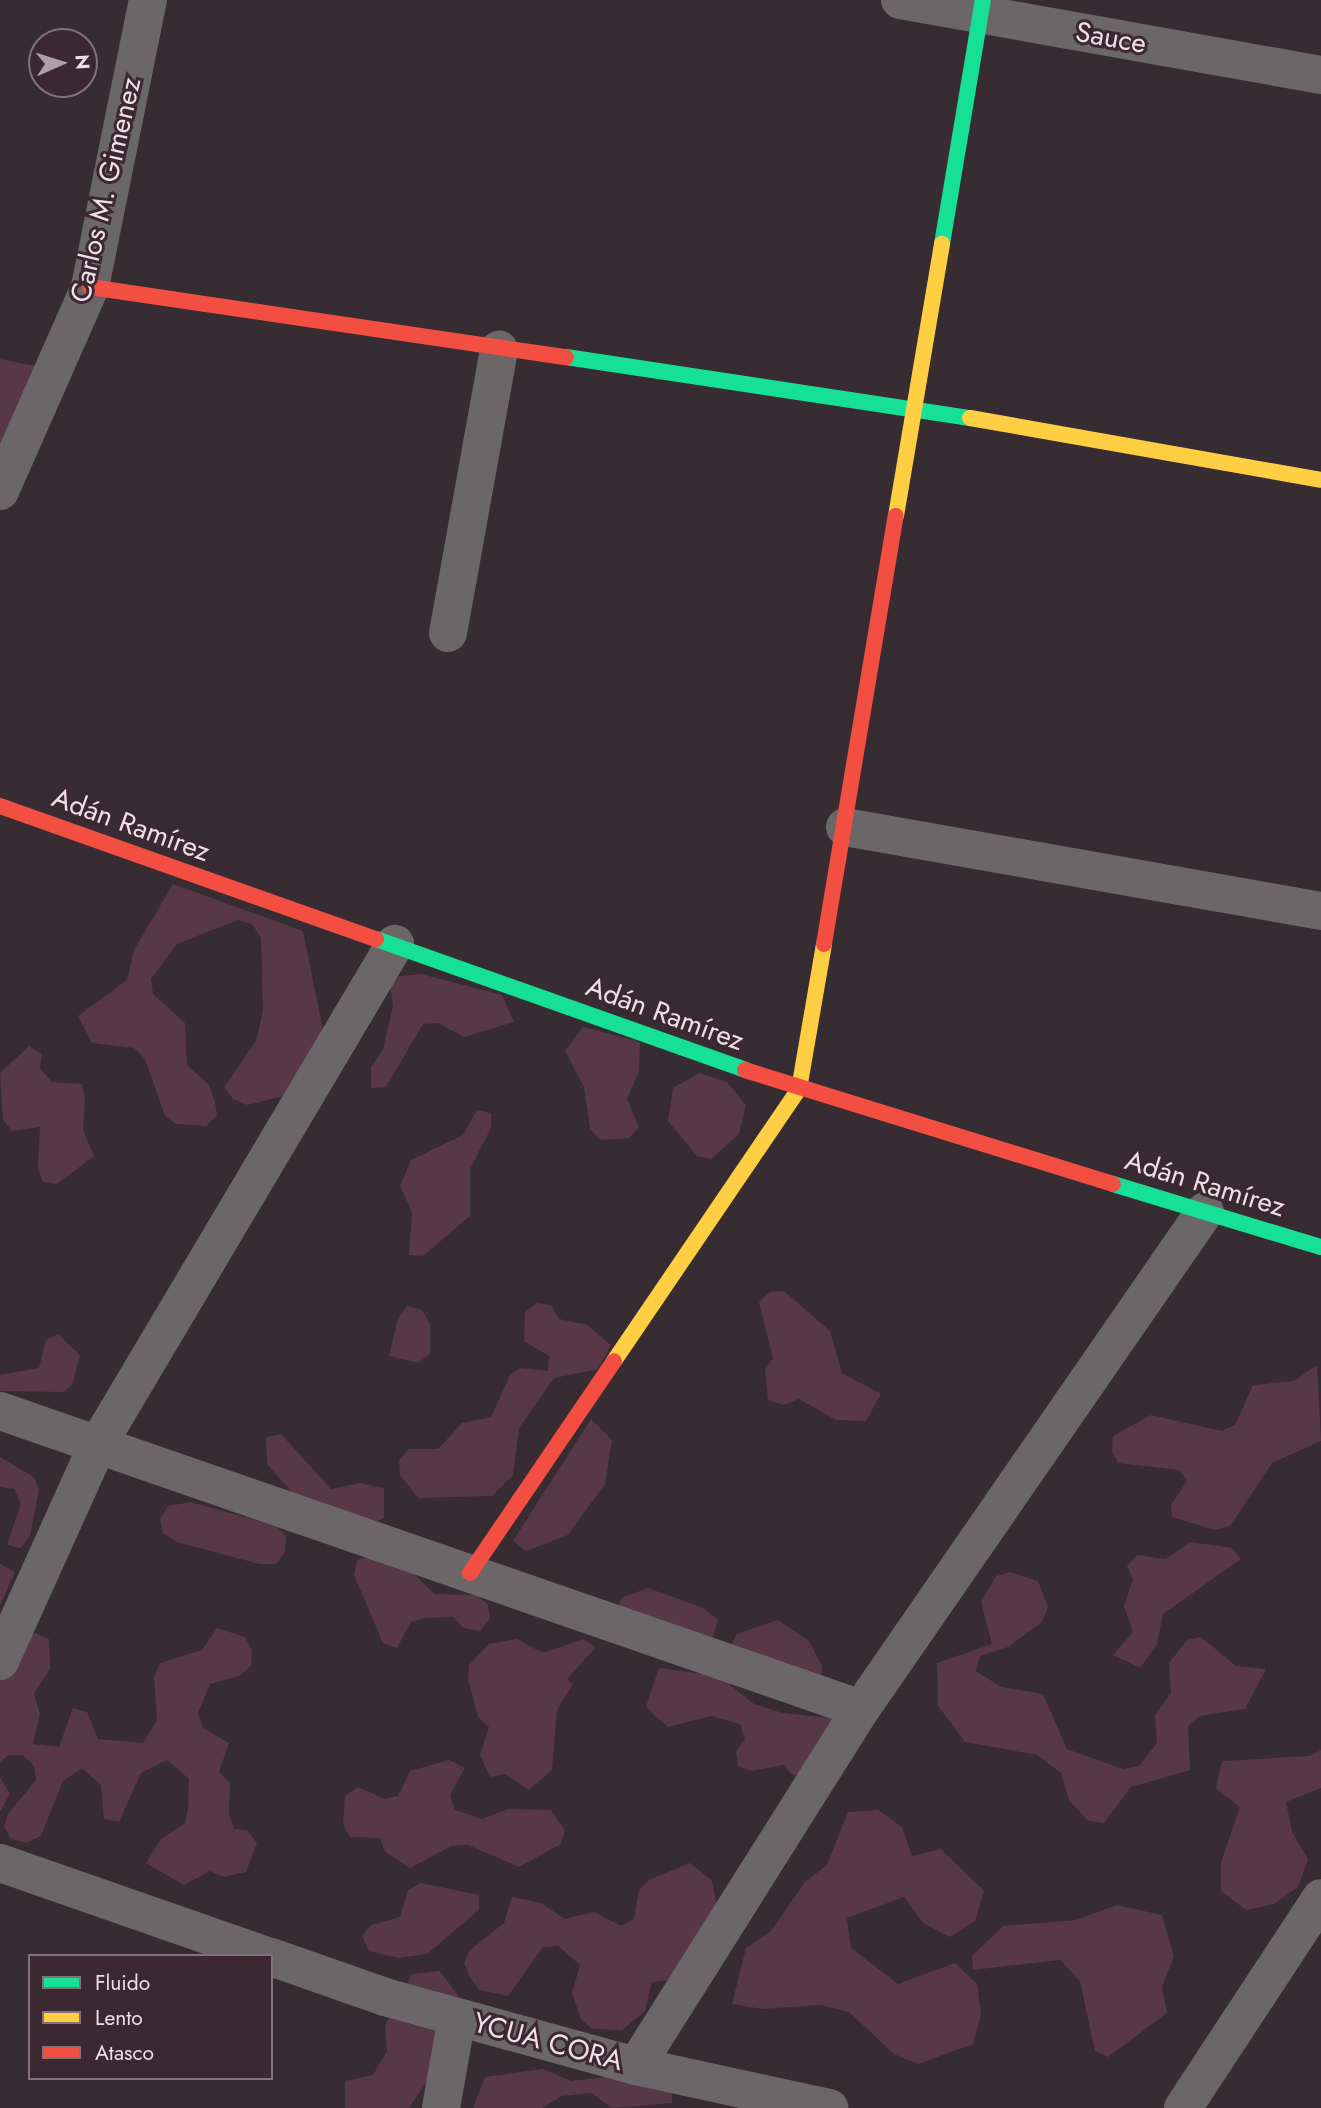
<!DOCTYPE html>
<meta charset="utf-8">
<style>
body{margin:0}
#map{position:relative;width:1321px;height:2108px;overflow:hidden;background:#372c31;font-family:Jost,sans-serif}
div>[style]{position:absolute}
.green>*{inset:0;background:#583747}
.street>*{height:38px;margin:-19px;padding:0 19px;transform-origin:19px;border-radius:19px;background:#6b6768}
.fast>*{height:16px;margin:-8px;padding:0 8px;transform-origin:8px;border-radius:8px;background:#16e098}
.slow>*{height:16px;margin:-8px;padding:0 8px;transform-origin:8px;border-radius:8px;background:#ffcf43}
.jam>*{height:16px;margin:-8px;padding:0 8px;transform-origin:8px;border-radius:8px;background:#f24e42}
span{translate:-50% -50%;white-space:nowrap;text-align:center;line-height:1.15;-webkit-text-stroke:6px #3b2831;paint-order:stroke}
.street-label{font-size:28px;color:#ede0e6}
.legend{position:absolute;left:28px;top:1954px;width:245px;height:126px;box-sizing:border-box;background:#3b2831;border:2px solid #827279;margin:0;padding:9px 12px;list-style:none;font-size:21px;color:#ede0e6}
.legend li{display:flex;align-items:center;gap:14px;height:35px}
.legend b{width:35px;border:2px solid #827279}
.north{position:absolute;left:28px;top:28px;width:70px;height:70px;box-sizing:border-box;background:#3b2831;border:2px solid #827279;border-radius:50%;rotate:87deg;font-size:19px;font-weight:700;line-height:28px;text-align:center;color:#ede0e6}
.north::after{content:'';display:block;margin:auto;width:24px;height:32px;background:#ada1a7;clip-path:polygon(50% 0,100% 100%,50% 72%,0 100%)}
</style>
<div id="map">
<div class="green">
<div style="clip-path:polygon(0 359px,51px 369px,0 496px)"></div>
<div style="clip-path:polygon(173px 884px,303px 931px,323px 1030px,291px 1094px,247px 1105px,233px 1099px,224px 1087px,256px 1041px,263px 1011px,261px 938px,252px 924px,238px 920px,177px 944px,151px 979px,153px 994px,185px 1023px,187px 1065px,209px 1085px,215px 1102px,217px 1116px,206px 1126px,176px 1124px,165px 1116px,145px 1059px,134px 1048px,92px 1043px,78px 1016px,127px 980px,134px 950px)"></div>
<div style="clip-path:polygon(421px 974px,502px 995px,514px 1022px,464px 1037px,438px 1023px,423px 1024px,386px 1087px,371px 1088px,371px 1067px,383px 1049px,393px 1006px,390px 985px,400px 976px)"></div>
<div style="clip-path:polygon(583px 1027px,640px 1042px,639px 1072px,627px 1099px,639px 1127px,629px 1138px,600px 1140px,590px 1129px,584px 1087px,565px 1051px)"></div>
<div style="clip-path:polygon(29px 1046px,42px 1054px,40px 1068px,52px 1082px,82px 1084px,85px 1099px,83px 1130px,94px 1156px,57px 1184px,43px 1182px,38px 1169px,40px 1127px,12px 1131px,3px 1120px,0 1073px)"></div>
<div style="clip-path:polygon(699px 1073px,727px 1082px,746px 1105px,739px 1134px,711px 1159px,697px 1156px,668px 1121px,673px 1088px)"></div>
<div style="clip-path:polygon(477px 1110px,491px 1113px,491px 1128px,470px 1169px,470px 1216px,423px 1256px,409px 1255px,412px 1212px,400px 1186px,411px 1160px,463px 1135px)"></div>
<div style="clip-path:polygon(784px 1291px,830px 1331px,842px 1373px,881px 1394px,866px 1421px,836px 1420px,799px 1399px,784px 1405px,768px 1400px,765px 1370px,773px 1358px,759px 1302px,770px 1292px)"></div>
<div style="clip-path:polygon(537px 1303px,551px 1305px,559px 1319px,587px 1325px,611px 1345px,598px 1369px,554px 1378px,519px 1428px,513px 1475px,492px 1496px,418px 1498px,400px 1475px,399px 1460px,409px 1449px,438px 1449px,462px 1423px,491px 1417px,510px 1375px,521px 1368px,548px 1371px,549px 1356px,524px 1341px,525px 1312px)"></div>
<div style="clip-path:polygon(407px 1306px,422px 1310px,430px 1324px,430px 1354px,418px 1363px,389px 1356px,398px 1318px)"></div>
<div style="clip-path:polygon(58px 1334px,80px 1355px,72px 1385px,63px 1392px,0 1391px,0 1375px,39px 1368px,46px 1340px)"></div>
<div style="clip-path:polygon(1317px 1365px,1321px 1441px,1272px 1463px,1230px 1526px,1215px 1530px,1172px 1517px,1171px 1505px,1187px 1481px,1179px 1470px,1118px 1463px,1112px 1451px,1113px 1436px,1151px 1415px,1222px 1431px,1235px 1425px,1253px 1385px,1294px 1381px)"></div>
<div style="clip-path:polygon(591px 1419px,612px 1440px,605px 1484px,568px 1535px,526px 1551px,513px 1541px)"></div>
<div style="clip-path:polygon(281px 1434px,331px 1489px,360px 1483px,384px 1488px,384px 1518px,371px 1524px,297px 1498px,267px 1464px,266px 1437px)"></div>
<div style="clip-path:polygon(0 1457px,34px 1477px,39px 1490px,30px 1536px,21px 1548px,7px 1545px,21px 1504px,14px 1489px,0 1487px)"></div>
<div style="clip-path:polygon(191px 1502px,276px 1526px,286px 1536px,285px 1552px,276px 1564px,260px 1564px,176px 1542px,163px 1533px,160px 1519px,168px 1506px)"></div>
<div style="clip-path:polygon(1190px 1542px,1232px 1548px,1241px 1559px,1163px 1614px,1157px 1644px,1140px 1668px,1113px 1655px,1133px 1632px,1124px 1606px,1133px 1579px,1127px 1566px,1137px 1555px,1166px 1559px)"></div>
<div style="clip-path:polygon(372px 1556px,413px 1573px,434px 1594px,477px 1595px,488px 1605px,490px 1619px,480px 1631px,463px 1628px,454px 1617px,425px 1618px,411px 1622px,397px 1648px,383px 1643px,354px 1575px,357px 1560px)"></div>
<div style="clip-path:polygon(0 1564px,15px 1572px,0 1605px)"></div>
<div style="clip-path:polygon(1010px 1572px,1038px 1581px,1048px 1607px,1042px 1622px,1008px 1647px,980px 1656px,976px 1671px,1001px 1687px,1043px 1694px,1067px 1749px,1123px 1769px,1139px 1766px,1157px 1743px,1155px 1715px,1171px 1693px,1169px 1663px,1187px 1640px,1201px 1637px,1236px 1666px,1266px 1669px,1245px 1709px,1200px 1716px,1188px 1726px,1190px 1770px,1131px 1787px,1104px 1823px,1088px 1821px,1069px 1800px,1061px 1773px,1037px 1755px,965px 1742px,938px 1706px,937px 1663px,992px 1644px,981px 1602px,996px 1576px)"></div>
<div style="clip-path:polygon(648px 1588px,703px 1608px,718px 1620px,709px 1649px,617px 1611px,621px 1598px)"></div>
<div style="clip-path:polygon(778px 1620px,809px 1641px,822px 1666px,821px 1682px,731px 1646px,737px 1634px)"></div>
<div style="clip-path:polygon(217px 1628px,245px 1637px,252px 1651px,251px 1666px,239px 1676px,210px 1684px,198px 1713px,203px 1728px,229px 1743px,219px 1772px,230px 1783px,229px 1813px,234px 1829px,247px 1830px,257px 1843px,246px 1872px,223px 1877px,210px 1871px,184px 1885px,146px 1863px,161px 1839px,185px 1823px,188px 1808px,189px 1779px,167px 1760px,141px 1773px,119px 1822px,104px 1819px,101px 1785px,82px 1768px,63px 1781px,41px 1836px,26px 1843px,11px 1839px,4px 1827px,8px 1814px,36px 1780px,34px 1766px,23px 1755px,8px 1755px,0 1763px,0 1650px,35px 1633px,49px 1639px,50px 1669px,34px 1694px,40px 1714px,33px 1744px,59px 1747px,73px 1708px,87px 1712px,98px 1739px,143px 1743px,157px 1720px,154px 1676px,160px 1663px,202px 1650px)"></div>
<div style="clip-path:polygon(517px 1639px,543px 1653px,583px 1639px,596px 1647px,567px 1679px,573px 1684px,557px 1710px,552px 1770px,529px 1790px,505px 1774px,490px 1777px,480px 1755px,489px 1727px,478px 1717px,468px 1679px,469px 1665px,489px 1644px)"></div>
<div style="clip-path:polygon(659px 1668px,719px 1676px,754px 1704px,783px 1713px,840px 1719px,809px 1777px,793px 1775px,783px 1765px,752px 1771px,738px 1766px,736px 1751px,745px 1739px,740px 1724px,711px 1716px,668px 1727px,656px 1717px,646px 1706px)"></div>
<div style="clip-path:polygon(1321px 1750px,1321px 1788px,1286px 1802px,1292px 1832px,1308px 1859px,1298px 1887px,1274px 1904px,1246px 1910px,1221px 1891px,1221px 1862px,1240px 1807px,1216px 1789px,1222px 1761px,1310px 1756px)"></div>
<div style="clip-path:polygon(449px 1760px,465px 1768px,450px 1795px,455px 1810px,482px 1819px,508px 1809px,551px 1810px,565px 1830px,561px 1844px,519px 1867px,468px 1845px,451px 1846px,410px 1868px,385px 1852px,380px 1838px,350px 1837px,343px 1824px,345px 1796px,358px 1787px,385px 1799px,398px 1796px,410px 1771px)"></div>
<div style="clip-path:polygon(0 1777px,10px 1794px,0 1812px)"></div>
<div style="clip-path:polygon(878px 1810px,902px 1827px,912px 1856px,941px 1849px,984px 1891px,975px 1921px,950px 1937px,923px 1923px,904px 1897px,847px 1918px,851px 1948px,898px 1984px,955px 1963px,977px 1984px,981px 2014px,973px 2044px,918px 2064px,894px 2054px,849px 2012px,821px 2005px,762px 2009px,732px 2004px,746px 1948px,771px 1931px,805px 1882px,827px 1865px,848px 1812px)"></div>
<div style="clip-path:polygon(690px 1863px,712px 1881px,718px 1910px,681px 1979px,652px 1982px,645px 2011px,622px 2030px,592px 2029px,581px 2019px,572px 1993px,580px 1965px,558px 1946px,543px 1947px,508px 1996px,479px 1990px,470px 1977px,464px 1963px,470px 1950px,504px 1923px,512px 1897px,541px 1903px,565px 1919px,594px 1912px,621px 1926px,634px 1919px,639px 1890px,649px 1880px)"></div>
<div style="clip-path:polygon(421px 1883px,479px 1895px,479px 1910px,427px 1954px,398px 1958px,369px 1951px,362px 1936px,371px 1925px,400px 1917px,408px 1890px)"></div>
<div style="clip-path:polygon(1117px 1905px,1162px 1915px,1174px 1957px,1162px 1986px,1167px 2013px,1108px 2057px,1095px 2051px,1080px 1981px,1060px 1960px,973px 1970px,972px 1956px,1003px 1926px,1076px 1920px)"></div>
<div style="clip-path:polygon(440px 1971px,459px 1997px,463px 2027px,409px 2108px,345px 2108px,345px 2081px,373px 2075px,387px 2051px,385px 2026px,412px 1974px)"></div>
<div style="clip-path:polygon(543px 2069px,571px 2081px,615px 2076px,672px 2089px,672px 2103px,612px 2108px,591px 2093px,562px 2096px,542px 2108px,473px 2108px,485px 2077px)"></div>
</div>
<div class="street">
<div style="left:900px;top:0;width:428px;rotate:10.1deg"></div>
<div style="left:0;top:491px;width:223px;rotate:-66.2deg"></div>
<div style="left:90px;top:287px;width:293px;rotate:-78.6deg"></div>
<div style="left:448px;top:633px;width:288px;rotate:-79.8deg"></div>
<div style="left:845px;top:827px;width:483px;rotate:10deg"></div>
<div style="left:0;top:1411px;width:911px;rotate:19.09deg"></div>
<div style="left:0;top:1661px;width:236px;rotate:-65.7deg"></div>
<div style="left:97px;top:1446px;width:584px;rotate:-59.31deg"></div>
<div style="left:0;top:1863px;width:283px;rotate:19.2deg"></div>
<div style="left:271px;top:1957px;width:121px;rotate:19.3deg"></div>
<div style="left:385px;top:1997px;width:260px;rotate:15.4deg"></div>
<div style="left:636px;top:2066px;width:198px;rotate:12.3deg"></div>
<div style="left:636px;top:2066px;width:422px;rotate:-57.8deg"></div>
<div style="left:861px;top:1709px;width:605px;rotate:-55.36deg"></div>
<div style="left:441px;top:2108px;width:92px;rotate:-80deg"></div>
<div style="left:1183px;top:2108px;width:251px;rotate:-56.7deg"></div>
</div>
<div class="fast">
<div style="left:942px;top:244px;width:247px;rotate:-80.5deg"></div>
<div style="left:566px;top:357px;width:409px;rotate:8.6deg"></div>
<div style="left:376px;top:939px;width:392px;rotate:19.5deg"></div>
<div style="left:1113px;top:1184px;width:217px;rotate:16.9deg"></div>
</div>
<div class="slow">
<div style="left:970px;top:418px;width:356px;rotate:10deg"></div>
<div style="left:896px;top:516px;width:276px;rotate:-80.4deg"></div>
<div style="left:614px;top:1361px;width:329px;rotate:-55.8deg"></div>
<div style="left:799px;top:1089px;width:147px;rotate:-80.2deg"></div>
</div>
<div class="jam">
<div style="left:90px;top:287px;width:481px;rotate:8.4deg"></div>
<div style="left:0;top:806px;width:399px;rotate:19.5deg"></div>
<div style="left:824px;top:944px;width:434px;rotate:-80.5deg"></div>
<div style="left:745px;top:1070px;width:385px;rotate:17.2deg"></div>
<div style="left:470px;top:1573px;width:256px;rotate:-55.8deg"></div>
</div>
<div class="street-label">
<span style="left:1111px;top:38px;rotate:10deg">Sauce</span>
<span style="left:106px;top:190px;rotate:-77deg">Carlos M. Gimenez</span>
<span style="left:131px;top:825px;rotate:20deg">Adán Ramírez</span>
<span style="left:665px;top:1014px;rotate:20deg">Adán Ramírez</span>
<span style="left:1205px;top:1184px;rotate:17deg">Adán Ramírez</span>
<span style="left:548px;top:2042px;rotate:15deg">YCUA CORA</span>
</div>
<ul class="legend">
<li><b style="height:9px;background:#16e098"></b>Fluido</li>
<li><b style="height:9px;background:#ffcf43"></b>Lento</li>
<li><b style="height:9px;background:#f24e42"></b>Atasco</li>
</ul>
<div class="north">N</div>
</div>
